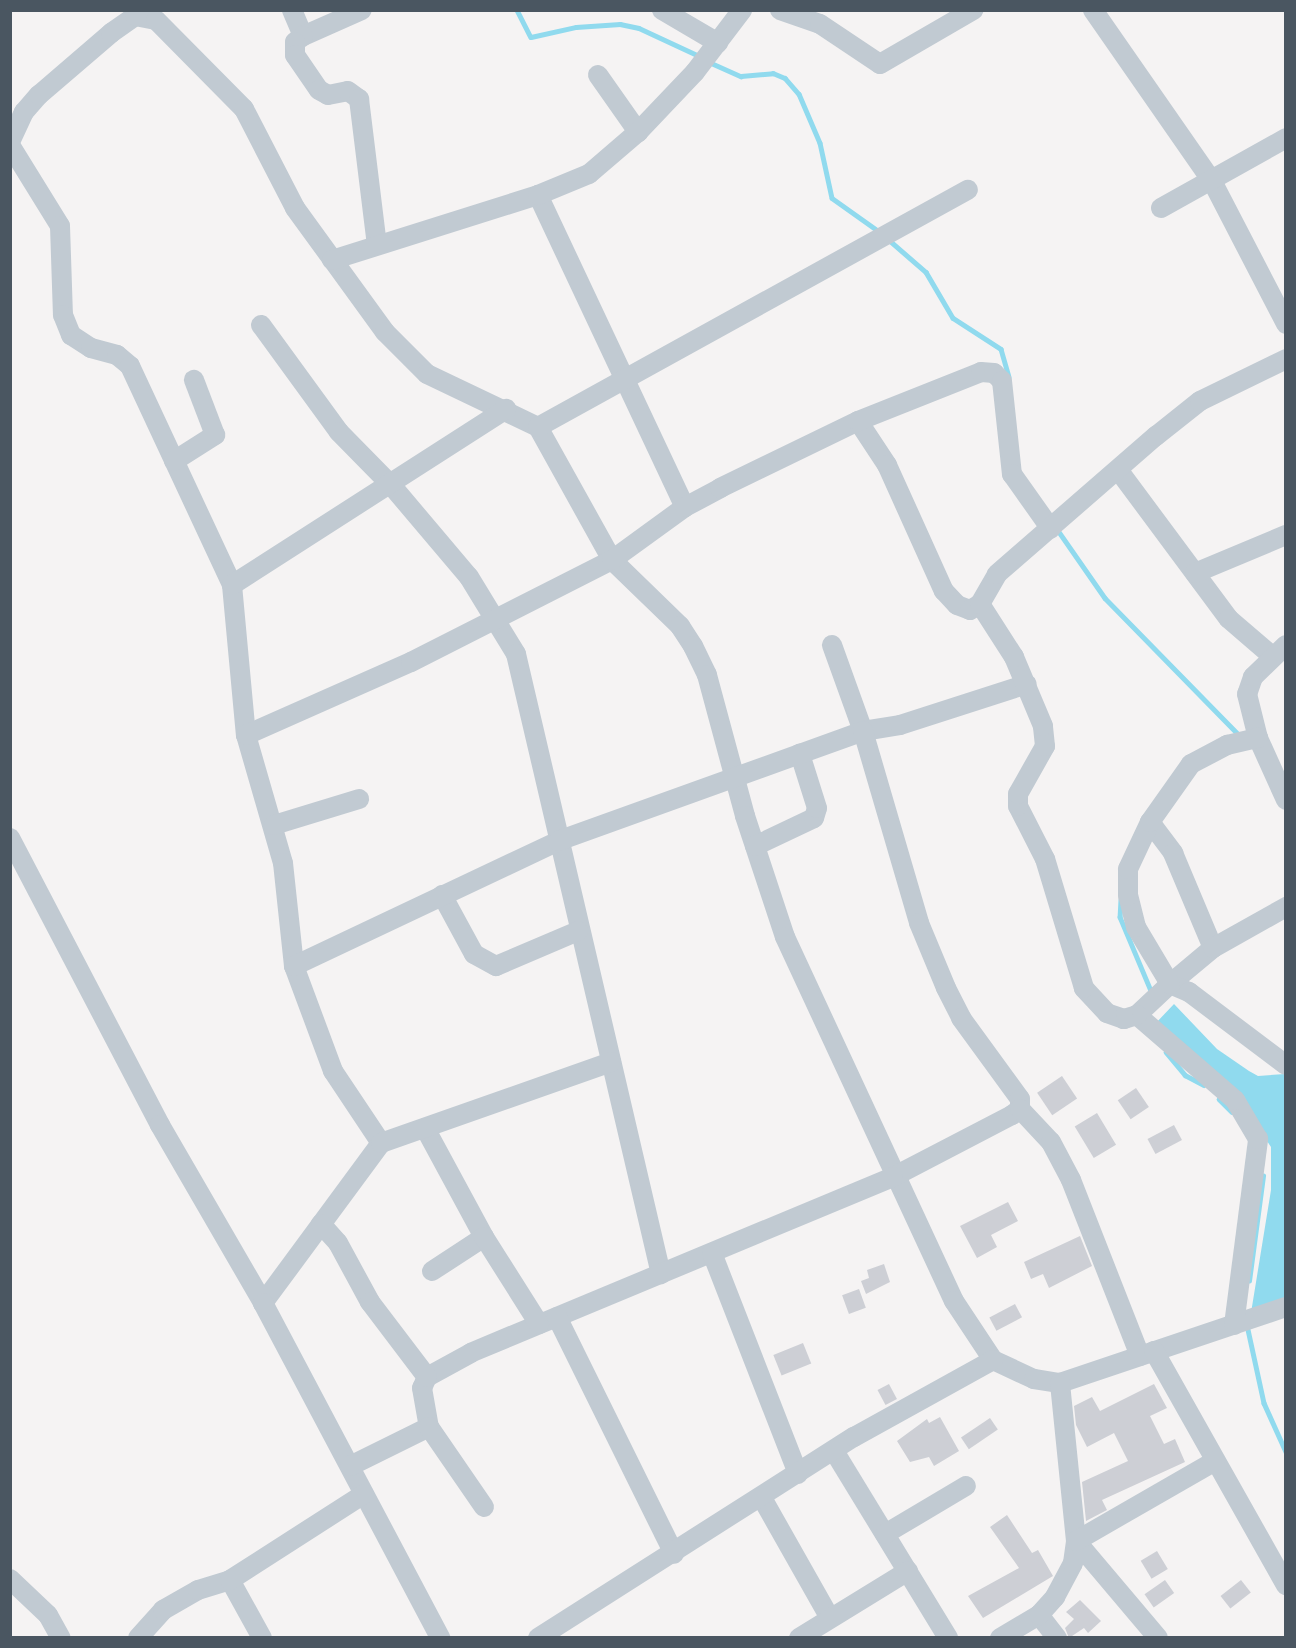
<!DOCTYPE html>
<style>
body{margin:0}
#map{position:relative;width:1296px;height:1648px;overflow:hidden;background:#f5f3f3;font-family:"Sofia Sans Condensed",sans-serif}
div>[style]{position:absolute}
.water>*{inset:0;background:#90daee}
.stream>*{height:4.5px;margin:-2.25px;padding:0 2.25px;transform-origin:2.25px;border-radius:2.25px;background:#90daee}
.building>*{inset:0;background:#cdcfd5;transform-origin:0 0}
.minor>*{height:20px;margin:-10px;padding:0 10px;transform-origin:10px;border-radius:10px;background:#c1cad2}
span{translate:-50% -50%;white-space:nowrap;text-align:center;line-height:1.15;-webkit-text-stroke:4.5px #fff;paint-order:stroke}
.frame{position:absolute;inset:0;border:12px solid #4a5661;pointer-events:none}
</style>
<div id="map">
<div class="water">
<div style="clip-path:polygon(1174px 1004px,1217px 1049px,1249px 1071px,1258px 1076px,1285px 1074px,1285px 1307px,1250px 1319px,1271px 1190px,1271px 1147px,1259px 1129px,1155px 1024px)"></div>
</div>
<div class="stream">
<div style="left:517px;top:10px;width:30px;rotate:63deg"></div>
<div style="left:531px;top:37px;width:46px;rotate:-12.5deg"></div>
<div style="left:576px;top:27px;width:44px;rotate:-3.9deg"></div>
<div style="left:620px;top:24px;width:19px;rotate:12deg"></div>
<div style="left:639px;top:28px;width:66px;rotate:25deg"></div>
<div style="left:709px;top:62px;width:35px;rotate:24deg"></div>
<div style="left:741px;top:76px;width:32px;rotate:-5deg"></div>
<div style="left:773px;top:73px;width:13px;rotate:23deg"></div>
<div style="left:785px;top:78px;width:21px;rotate:49deg"></div>
<div style="left:799px;top:94px;width:53px;rotate:66.8deg"></div>
<div style="left:820px;top:143px;width:56px;rotate:77.7deg"></div>
<div style="left:832px;top:198px;width:60px;rotate:35.5deg"></div>
<div style="left:889px;top:240px;width:49px;rotate:40.9deg"></div>
<div style="left:926px;top:272px;width:53px;rotate:59.6deg"></div>
<div style="left:953px;top:318px;width:57px;rotate:32.9deg"></div>
<div style="left:1001px;top:349px;width:29px;rotate:74deg"></div>
<div style="left:1057px;top:529px;width:84px;rotate:55.2deg"></div>
<div style="left:1105px;top:598px;width:194px;rotate:45.6deg"></div>
<div style="left:1121px;top:900px;width:17px;rotate:93deg"></div>
<div style="left:1120px;top:917px;width:82px;rotate:67.2deg"></div>
<div style="left:1166px;top:1052px;width:30px;rotate:50deg"></div>
<div style="left:1185px;top:1075px;width:21px;rotate:28deg"></div>
<div style="left:1219px;top:1099px;width:18px;rotate:45deg"></div>
<div style="left:1249px;top:1281px;width:106px;rotate:-82.4deg"></div>
<div style="left:1247px;top:1325px;width:80px;rotate:77.7deg"></div>
<div style="left:1264px;top:1403px;width:54px;rotate:65.8deg"></div>
</div>
<div class="building">
<div style="left:1062px;top:1076px;width:27px;height:30px;rotate:56deg"></div>
<div style="left:1136px;top:1088px;width:23px;height:22px;rotate:56deg"></div>
<div style="left:1097px;top:1113px;width:37px;height:26px;rotate:59deg"></div>
<div style="left:1174px;top:1125px;width:17px;height:30px;rotate:62deg"></div>
<div style="clip-path:polygon(1008px 1202px,1018px 1221px,991px 1235px,997px 1247px,977px 1258px,960px 1226px)"></div>
<div style="clip-path:polygon(1080px 1236px,1092px 1266px,1049px 1288px,1043px 1274px,1031px 1279px,1024px 1262px)"></div>
<div style="clip-path:polygon(884px 1264px,890px 1282px,866px 1294px,861px 1281px,869px 1278px,867px 1270px)"></div>
<div style="left:859px;top:1289px;width:20px;height:18px;rotate:70deg"></div>
<div style="left:1015px;top:1304px;width:15px;height:29px;rotate:62deg"></div>
<div style="left:803px;top:1343px;width:22px;height:32px;rotate:68deg"></div>
<div style="left:889px;top:1384px;width:17px;height:13px;rotate:62deg"></div>
<div style="clip-path:polygon(1154px 1384px,1167px 1408px,1150px 1416px,1164px 1444px,1175px 1439px,1185px 1462px,1102px 1500px,1107px 1510px,1086px 1521px,1082px 1482px,1128px 1461px,1114px 1433px,1087px 1447px,1076px 1425px,1074px 1406px,1092px 1397px,1100px 1411px)"></div>
<div style="clip-path:polygon(940px 1417px,959px 1451px,934px 1466px,929px 1457px,910px 1462px,897px 1441px,927px 1419px,929px 1423px)"></div>
<div style="left:990px;top:1418px;width:14px;height:35px;rotate:56deg"></div>
<div style="clip-path:polygon(1007px 1515px,1032px 1553px,1038px 1550px,1053px 1576px,983px 1618px,968px 1596px,1019px 1568px,990px 1527px)"></div>
<div style="left:1157px;top:1551px;width:21px;height:19px;rotate:59deg"></div>
<div style="left:1165px;top:1580px;width:16px;height:25px;rotate:55deg"></div>
<div style="left:1241px;top:1580px;width:16px;height:26px;rotate:52deg"></div>
<div style="clip-path:polygon(1080px 1600px,1101px 1621px,1088px 1633px,1084px 1628px,1069px 1638px,1065px 1628px,1074px 1619px,1066px 1612px)"></div>
</div>
<div class="minor">
<div style="left:292px;top:10px;width:28px;rotate:67deg"></div>
<div style="left:303px;top:36px;width:64px;rotate:-23.8deg"></div>
<div style="left:662px;top:10px;width:65px;rotate:30.5deg"></div>
<div style="left:780px;top:10px;width:42px;rotate:19.3deg"></div>
<div style="left:820px;top:24px;width:72px;rotate:33.7deg"></div>
<div style="left:880px;top:64px;width:108px;rotate:-30.1deg"></div>
<div style="left:1093px;top:10px;width:208px;rotate:55.2deg"></div>
<div style="left:1212px;top:181px;width:161px;rotate:62.6deg"></div>
<div style="left:303px;top:36px;width:10px;rotate:143deg"></div>
<div style="left:295px;top:42px;width:13px;rotate:90deg"></div>
<div style="left:295px;top:55px;width:42px;rotate:55.6deg"></div>
<div style="left:319px;top:90px;width:10px;rotate:29deg"></div>
<div style="left:328px;top:95px;width:20px;rotate:-11deg"></div>
<div style="left:348px;top:91px;width:14px;rotate:36deg"></div>
<div style="left:359px;top:99px;width:147px;rotate:83deg"></div>
<div style="left:598px;top:75px;width:70px;rotate:54.9deg"></div>
<div style="left:10px;top:142px;width:33px;rotate:-65deg"></div>
<div style="left:24px;top:112px;width:23px;rotate:-49deg"></div>
<div style="left:39px;top:95px;width:95px;rotate:-40.7deg"></div>
<div style="left:111px;top:33px;width:29px;rotate:-35deg"></div>
<div style="left:135px;top:16px;width:21px;rotate:11deg"></div>
<div style="left:156px;top:20px;width:125px;rotate:45.3deg"></div>
<div style="left:244px;top:109px;width:111px;rotate:62.7deg"></div>
<div style="left:295px;top:208px;width:153px;rotate:54deg"></div>
<div style="left:385px;top:332px;width:59px;rotate:45deg"></div>
<div style="left:427px;top:374px;width:123px;rotate:25.5deg"></div>
<div style="left:538px;top:427px;width:152px;rotate:60.9deg"></div>
<div style="left:612px;top:560px;width:95px;rotate:44.1deg"></div>
<div style="left:680px;top:626px;width:24px;rotate:57deg"></div>
<div style="left:693px;top:646px;width:32px;rotate:64deg"></div>
<div style="left:707px;top:675px;width:146px;rotate:74.9deg"></div>
<div style="left:745px;top:816px;width:127px;rotate:71.7deg"></div>
<div style="left:785px;top:937px;width:401px;rotate:65.1deg"></div>
<div style="left:954px;top:1301px;width:71px;rotate:56.5deg"></div>
<div style="left:993px;top:1360px;width:45px;rotate:24.9deg"></div>
<div style="left:1034px;top:1379px;width:26px;rotate:9deg"></div>
<div style="left:1060px;top:1383px;width:238px;rotate:-18.6deg"></div>
<div style="left:10px;top:145px;width:95px;rotate:58.3deg"></div>
<div style="left:60px;top:226px;width:89px;rotate:88.1deg"></div>
<div style="left:63px;top:315px;width:22px;rotate:68deg"></div>
<div style="left:71px;top:335px;width:24px;rotate:33deg"></div>
<div style="left:91px;top:348px;width:27px;rotate:15deg"></div>
<div style="left:117px;top:355px;width:17px;rotate:40deg"></div>
<div style="left:130px;top:366px;width:242px;rotate:65deg"></div>
<div style="left:232px;top:585px;width:151px;rotate:84.7deg"></div>
<div style="left:246px;top:735px;width:133px;rotate:73.9deg"></div>
<div style="left:283px;top:863px;width:104px;rotate:83.9deg"></div>
<div style="left:294px;top:966px;width:112px;rotate:69.6deg"></div>
<div style="left:333px;top:1071px;width:87px;rotate:56.3deg"></div>
<div style="left:381px;top:1143px;width:199px;rotate:126.4deg"></div>
<div style="left:538px;top:195px;width:345px;rotate:64.8deg"></div>
<div style="left:1161px;top:208px;width:143px;rotate:-29.2deg"></div>
<div style="left:332px;top:260px;width:216px;rotate:-17.5deg"></div>
<div style="left:538px;top:195px;width:55px;rotate:-22.4deg"></div>
<div style="left:589px;top:174px;width:65px;rotate:-40.6deg"></div>
<div style="left:638px;top:132px;width:83px;rotate:-46.5deg"></div>
<div style="left:695px;top:72px;width:78px;rotate:-52.8deg"></div>
<div style="left:261px;top:325px;width:132px;rotate:53.9deg"></div>
<div style="left:339px;top:432px;width:76px;rotate:45.5deg"></div>
<div style="left:392px;top:486px;width:119px;rotate:49.8deg"></div>
<div style="left:469px;top:577px;width:90px;rotate:58.6deg"></div>
<div style="left:516px;top:654px;width:637px;rotate:76.84deg"></div>
<div style="left:858px;top:421px;width:53px;rotate:56.6deg"></div>
<div style="left:887px;top:465px;width:138px;rotate:65.7deg"></div>
<div style="left:944px;top:591px;width:19px;rotate:47deg"></div>
<div style="left:957px;top:605px;width:14px;rotate:21deg"></div>
<div style="left:970px;top:610px;width:12px;rotate:-31deg"></div>
<div style="left:538px;top:427px;width:491px;rotate:-28.9deg"></div>
<div style="left:174px;top:461px;width:49px;rotate:-32.4deg"></div>
<div style="left:215px;top:435px;width:59px;rotate:-110.9deg"></div>
<div style="left:1119px;top:471px;width:184px;rotate:53.4deg"></div>
<div style="left:1229px;top:619px;width:55px;rotate:40.6deg"></div>
<div style="left:1195px;top:573px;width:99px;rotate:-22.7deg"></div>
<div style="left:232px;top:585px;width:326px;rotate:-32.7deg"></div>
<div style="left:832px;top:645px;width:91px;rotate:70.2deg"></div>
<div style="left:863px;top:731px;width:37px;rotate:-9deg"></div>
<div style="left:900px;top:725px;width:133px;rotate:-17.9deg"></div>
<div style="left:1286px;top:645px;width:46px;rotate:135.9deg"></div>
<div style="left:1253px;top:677px;width:18px;rotate:109deg"></div>
<div style="left:1247px;top:694px;width:45px;rotate:76deg"></div>
<div style="left:1258px;top:738px;width:68px;rotate:65.7deg"></div>
<div style="left:246px;top:735px;width:180px;rotate:-23.9deg"></div>
<div style="left:411px;top:662px;width:225px;rotate:-26.9deg"></div>
<div style="left:612px;top:560px;width:90px;rotate:-36deg"></div>
<div style="left:685px;top:507px;width:40px;rotate:-28deg"></div>
<div style="left:720px;top:488px;width:153px;rotate:-25.9deg"></div>
<div style="left:858px;top:421px;width:132px;rotate:-21.7deg"></div>
<div style="left:981px;top:372px;width:13px;rotate:4deg"></div>
<div style="left:994px;top:373px;width:11px;rotate:45deg"></div>
<div style="left:1002px;top:381px;width:94px;rotate:83.9deg"></div>
<div style="left:1012px;top:474px;width:67px;rotate:54.7deg"></div>
<div style="left:1150px;top:822px;width:39px;rotate:53deg"></div>
<div style="left:1173px;top:853px;width:103px;rotate:67.2deg"></div>
<div style="left:1213px;top:948px;width:56px;rotate:140.1deg"></div>
<div style="left:1170px;top:984px;width:21px;rotate:23deg"></div>
<div style="left:1189px;top:992px;width:121px;rotate:37deg"></div>
<div style="left:274px;top:825px;width:89px;rotate:-17deg"></div>
<div style="left:10px;top:838px;width:324px;rotate:62.4deg"></div>
<div style="left:160px;top:1125px;width:206px;rotate:59.9deg"></div>
<div style="left:263px;top:1303px;width:379px;rotate:62.1deg"></div>
<div style="left:755px;top:846px;width:65px;rotate:-25.4deg"></div>
<div style="left:814px;top:818px;width:10px;rotate:-73deg"></div>
<div style="left:817px;top:808px;width:57px;rotate:-107.5deg"></div>
<div style="left:442px;top:895px;width:67px;rotate:61.5deg"></div>
<div style="left:474px;top:954px;width:25px;rotate:29deg"></div>
<div style="left:496px;top:966px;width:89px;rotate:-23.1deg"></div>
<div style="left:1213px;top:948px;width:84px;rotate:-29.3deg"></div>
<div style="left:294px;top:966px;width:292px;rotate:-25.3deg"></div>
<div style="left:558px;top:841px;width:324px;rotate:-19.8deg"></div>
<div style="left:863px;top:731px;width:200px;rotate:73.7deg"></div>
<div style="left:919px;top:923px;width:70px;rotate:67.4deg"></div>
<div style="left:946px;top:988px;width:34px;rotate:63deg"></div>
<div style="left:961px;top:1018px;width:100px;rotate:53.9deg"></div>
<div style="left:1020px;top:1099px;width:10px;rotate:90deg"></div>
<div style="left:1020px;top:1109px;width:10px;rotate:143deg"></div>
<div style="left:1012px;top:1115px;width:134px;rotate:152.5deg"></div>
<div style="left:893px;top:1177px;width:457px;rotate:157.4deg"></div>
<div style="left:471px;top:1353px;width:50px;rotate:151.4deg"></div>
<div style="left:427px;top:1377px;width:12px;rotate:114deg"></div>
<div style="left:422px;top:1388px;width:40px;rotate:80deg"></div>
<div style="left:429px;top:1427px;width:88px;rotate:153.7deg"></div>
<div style="left:1137px;top:1015px;width:45px;rotate:-43.2deg"></div>
<div style="left:1170px;top:984px;width:66px;rotate:-120.8deg"></div>
<div style="left:1136px;top:927px;width:32px;rotate:-104deg"></div>
<div style="left:1128px;top:896px;width:27px;rotate:-90deg"></div>
<div style="left:1128px;top:869px;width:52px;rotate:-64.9deg"></div>
<div style="left:1150px;top:822px;width:71px;rotate:-54.7deg"></div>
<div style="left:1191px;top:764px;width:41px;rotate:-27.8deg"></div>
<div style="left:1227px;top:745px;width:32px;rotate:-13deg"></div>
<div style="left:1020px;top:1109px;width:45px;rotate:46.8deg"></div>
<div style="left:1051px;top:1142px;width:43px;rotate:62.2deg"></div>
<div style="left:1071px;top:1180px;width:189px;rotate:68.6deg"></div>
<div style="left:425px;top:1128px;width:124px;rotate:61.6deg"></div>
<div style="left:381px;top:1143px;width:244px;rotate:-19.4deg"></div>
<div style="left:321px;top:1224px;width:25px;rotate:48deg"></div>
<div style="left:338px;top:1243px;width:67px;rotate:61.5deg"></div>
<div style="left:370px;top:1302px;width:94px;rotate:52.8deg"></div>
<div style="left:712px;top:1253px;width:237px;rotate:68.7deg"></div>
<div style="left:432px;top:1271px;width:62px;rotate:-33.2deg"></div>
<div style="left:484px;top:1237px;width:103px;rotate:57.7deg"></div>
<div style="left:557px;top:1317px;width:264px;rotate:63.7deg"></div>
<div style="left:1234px;top:1325px;width:188px;rotate:-82.6deg"></div>
<div style="left:1258px;top:1139px;width:45px;rotate:-120.5deg"></div>
<div style="left:1235px;top:1100px;width:130px;rotate:-139.1deg"></div>
<div style="left:1137px;top:1015px;width:14px;rotate:163deg"></div>
<div style="left:1124px;top:1019px;width:18px;rotate:-161deg"></div>
<div style="left:1107px;top:1013px;width:34px;rotate:-133deg"></div>
<div style="left:1084px;top:988px;width:135px;rotate:-106.8deg"></div>
<div style="left:1045px;top:859px;width:59px;rotate:-117deg"></div>
<div style="left:1018px;top:806px;width:12px;rotate:-90deg"></div>
<div style="left:1018px;top:794px;width:55px;rotate:-60.6deg"></div>
<div style="left:1045px;top:746px;width:20px;rotate:-96deg"></div>
<div style="left:1043px;top:726px;width:75px;rotate:-112.8deg"></div>
<div style="left:1014px;top:657px;width:63px;rotate:-122.7deg"></div>
<div style="left:980px;top:604px;width:34px;rotate:-60deg"></div>
<div style="left:997px;top:574px;width:211px;rotate:-41deg"></div>
<div style="left:1156px;top:436px;width:56px;rotate:-38.5deg"></div>
<div style="left:1200px;top:401px;width:96px;rotate:-26deg"></div>
<div style="left:1154px;top:1351px;width:269px;rotate:60.6deg"></div>
<div style="left:429px;top:1427px;width:97px;rotate:55.5deg"></div>
<div style="left:834px;top:1451px;width:219px;rotate:58.6deg"></div>
<div style="left:762px;top:1498px;width:138px;rotate:60.5deg"></div>
<div style="left:885px;top:1534px;width:94px;rotate:-30.7deg"></div>
<div style="left:10px;top:1579px;width:52px;rotate:43.5deg"></div>
<div style="left:48px;top:1615px;width:26px;rotate:61deg"></div>
<div style="left:230px;top:1580px;width:66px;rotate:61.1deg"></div>
<div style="left:1039px;top:1615px;width:29px;rotate:52deg"></div>
<div style="left:138px;top:1638px;width:38px;rotate:-48deg"></div>
<div style="left:163px;top:1610px;width:40px;rotate:-29.7deg"></div>
<div style="left:198px;top:1590px;width:34px;rotate:-17deg"></div>
<div style="left:230px;top:1580px;width:159px;rotate:-32.7deg"></div>
<div style="left:538px;top:1638px;width:375px;rotate:-32.5deg"></div>
<div style="left:854px;top:1437px;width:159px;rotate:-29deg"></div>
<div style="left:799px;top:1638px;width:128px;rotate:-31.6deg"></div>
<div style="left:1000px;top:1638px;width:45px;rotate:-30.5deg"></div>
<div style="left:1039px;top:1615px;width:24px;rotate:-48deg"></div>
<div style="left:1055px;top:1597px;width:38px;rotate:-62deg"></div>
<div style="left:1073px;top:1563px;width:22px;rotate:-82deg"></div>
<div style="left:1076px;top:1541px;width:159px;rotate:-95.8deg"></div>
<div style="left:1158px;top:1638px;width:127px;rotate:-130.2deg"></div>
<div style="left:1076px;top:1541px;width:160px;rotate:-29.9deg"></div>
</div>
<div class="frame"></div>
</div>
